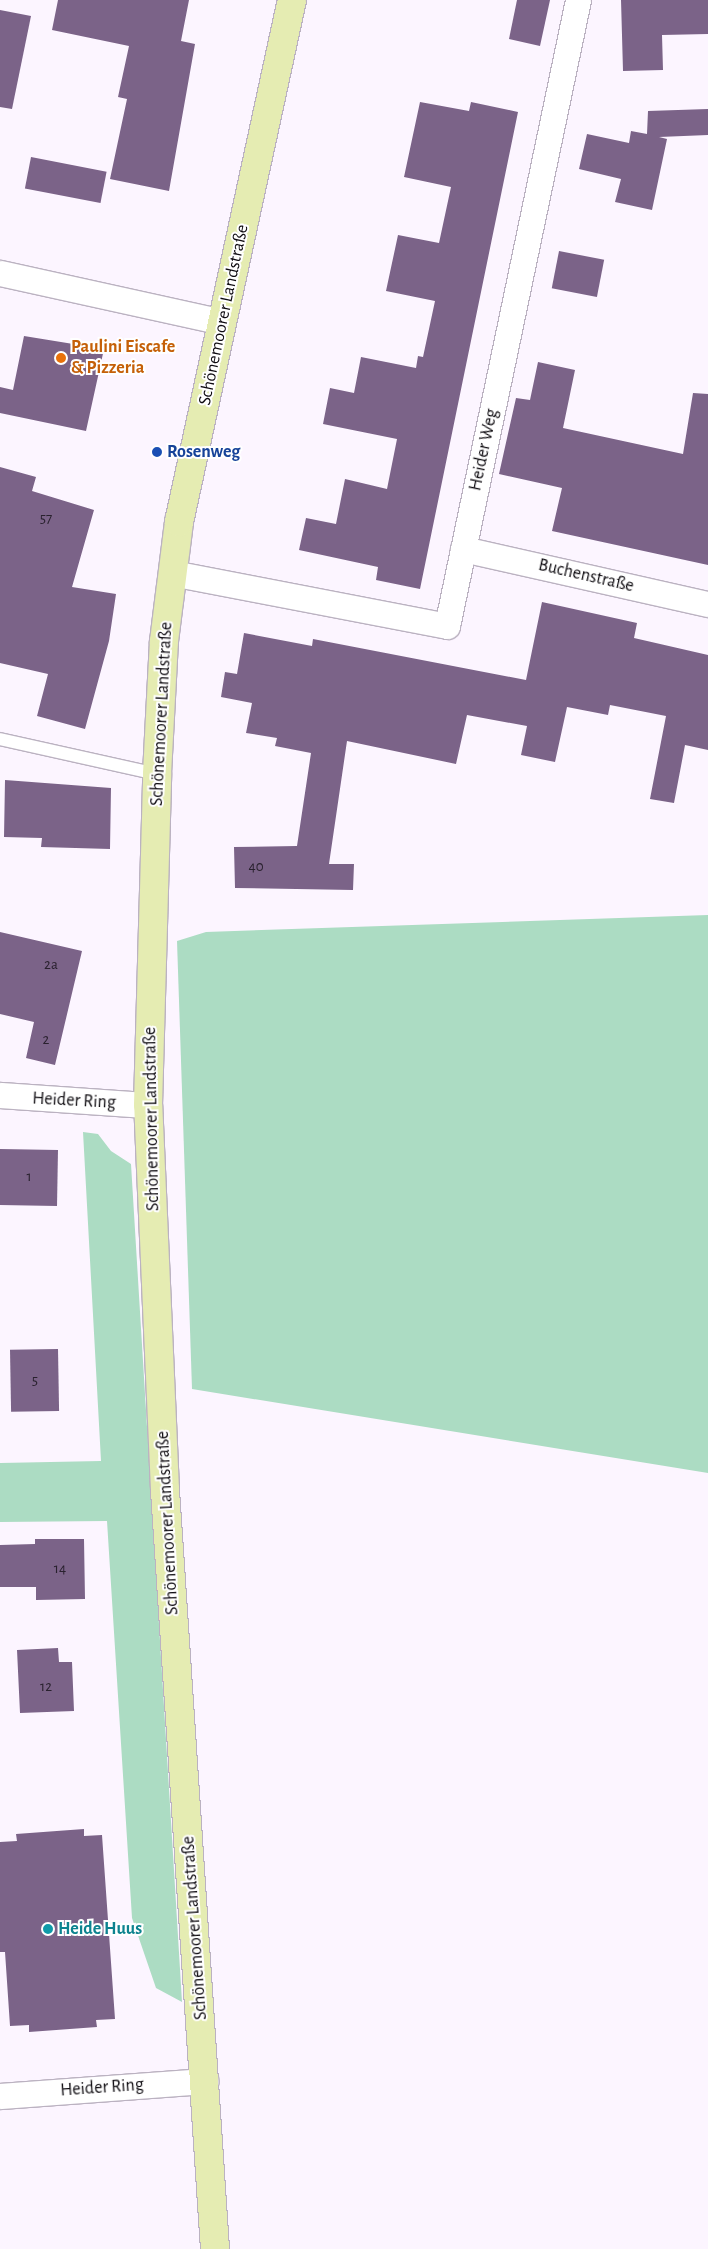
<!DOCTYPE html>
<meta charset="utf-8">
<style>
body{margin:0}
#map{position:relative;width:708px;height:2249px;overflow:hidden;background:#fcf5ff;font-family:"Alegreya Sans",sans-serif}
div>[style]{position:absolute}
.green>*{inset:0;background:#acdcc3}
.building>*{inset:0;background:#7b6388;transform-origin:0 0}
.roads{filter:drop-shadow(1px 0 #bbb2c1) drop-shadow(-1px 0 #bbb2c1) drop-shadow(0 1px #bbb2c1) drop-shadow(0 -1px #bbb2c1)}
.lane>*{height:12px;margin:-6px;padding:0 6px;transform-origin:6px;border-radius:6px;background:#fff}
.street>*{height:25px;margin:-12.5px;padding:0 12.5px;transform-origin:12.5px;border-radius:12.5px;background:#fff}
.secondary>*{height:28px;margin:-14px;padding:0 14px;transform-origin:14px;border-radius:14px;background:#e5ecb2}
.dots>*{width:14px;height:14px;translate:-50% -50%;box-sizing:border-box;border:2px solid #fff;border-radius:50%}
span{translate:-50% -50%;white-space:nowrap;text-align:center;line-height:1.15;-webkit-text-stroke:4px #fff;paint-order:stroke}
.number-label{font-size:15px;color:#29212e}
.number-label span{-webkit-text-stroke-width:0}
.street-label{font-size:18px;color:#0e0b10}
.food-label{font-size:18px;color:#c56008;font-weight:700}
.left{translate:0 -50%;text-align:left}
.transit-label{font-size:18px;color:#164399;font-weight:700}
.culture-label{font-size:18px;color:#0d838f;font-weight:700}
</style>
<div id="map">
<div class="green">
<div style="clip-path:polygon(708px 915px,708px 1473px,192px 1389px,177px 941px,206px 932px)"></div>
<div style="clip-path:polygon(83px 1132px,98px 1134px,111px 1151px,131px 1164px,182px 2002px,156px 1988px,132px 1918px,107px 1521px,0 1522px,0 1463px,101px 1461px)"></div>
</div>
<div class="building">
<div style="clip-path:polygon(58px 0,189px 0,181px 41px,195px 44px,169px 191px,110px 179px,127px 99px,118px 97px,129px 46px,52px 30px)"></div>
<div style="clip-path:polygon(517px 0,550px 0,540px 46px,509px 39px)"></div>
<div style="clip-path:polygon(621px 0,708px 0,708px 34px,662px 35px,663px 70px,623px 71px)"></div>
<div style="clip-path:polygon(0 10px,31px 16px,12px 109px,0 107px)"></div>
<div style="clip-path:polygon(420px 102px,469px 111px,471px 102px,518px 112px,420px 589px,376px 580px,378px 567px,299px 550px,306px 518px,336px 524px,345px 479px,387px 489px,397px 439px,323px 424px,330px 388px,354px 393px,361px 357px,416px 368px,418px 356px,423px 357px,435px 301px,386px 291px,398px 235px,439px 243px,451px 187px,404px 177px)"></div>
<div style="clip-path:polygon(708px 109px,708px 135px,659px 137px,667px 139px,652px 210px,615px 202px,621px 179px,579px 169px,587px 134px,629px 143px,631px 131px,647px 134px,648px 111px)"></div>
<div style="left:31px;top:157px;width:77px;height:32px;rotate:11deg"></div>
<div style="left:559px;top:251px;width:46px;height:38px;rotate:11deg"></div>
<div style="clip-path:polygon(24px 336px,104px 349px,86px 431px,0 413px,0 387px,13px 390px)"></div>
<div style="clip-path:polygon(538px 362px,575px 370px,563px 428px,683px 454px,693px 393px,708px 394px,708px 565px,552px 531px,562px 488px,499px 474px,516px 398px,530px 400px)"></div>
<div style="clip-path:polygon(0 467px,36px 477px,32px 491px,94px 510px,72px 587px,116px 594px,109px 641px,85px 729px,37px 716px,48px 674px,0 663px)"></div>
<div style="clip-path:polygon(542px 602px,637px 623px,634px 638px,708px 655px,708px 750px,685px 745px,674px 803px,650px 799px,666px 716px,610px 705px,608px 715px,567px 707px,555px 762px,521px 755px,527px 726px,467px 715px,456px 764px,347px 741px,329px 864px,354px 864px,353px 890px,235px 888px,234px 847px,297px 846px,311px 753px,275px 746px,277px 738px,246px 733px,252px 703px,221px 697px,225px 672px,237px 674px,244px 633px,312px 646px,313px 639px,526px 680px)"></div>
<div style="clip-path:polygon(5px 780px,111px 788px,110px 849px,41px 847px,42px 838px,4px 837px)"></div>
<div style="clip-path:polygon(0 932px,82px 951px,55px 1065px,26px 1058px,34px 1022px,0 1014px)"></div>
<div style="left:0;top:1149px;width:58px;height:56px;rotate:1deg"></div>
<div style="left:58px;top:1349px;width:62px;height:48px;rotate:89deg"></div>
<div style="clip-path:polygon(35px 1539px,84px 1539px,85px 1599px,36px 1600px,36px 1587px,0 1587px,0 1545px,35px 1544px)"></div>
<div style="clip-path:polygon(58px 1648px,59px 1662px,72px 1662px,74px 1711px,20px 1713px,17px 1650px)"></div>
<div style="clip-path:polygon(84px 1829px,84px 1836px,102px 1835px,115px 2019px,96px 2020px,97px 2027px,29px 2032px,29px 2025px,10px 2026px,5px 1952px,0 1952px,0 1842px,17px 1841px,16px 1834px)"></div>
</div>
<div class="roads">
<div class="lane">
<div style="left:0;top:739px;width:161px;rotate:12.6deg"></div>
</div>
<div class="street">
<div style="left:0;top:273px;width:227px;rotate:12.4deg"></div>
<div style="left:463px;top:549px;width:251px;rotate:12.7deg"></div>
<div style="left:172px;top:573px;width:280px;rotate:10.9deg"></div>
<div style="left:447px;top:626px;width:640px;rotate:-78.18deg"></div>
<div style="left:0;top:1095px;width:148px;rotate:3.9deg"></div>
<div style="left:0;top:2096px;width:206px;rotate:-4.2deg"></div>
</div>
<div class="secondary">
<div style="left:215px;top:2249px;width:761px;rotate:-93.77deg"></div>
<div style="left:165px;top:1490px;width:385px;rotate:-92.5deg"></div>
<div style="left:148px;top:1105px;width:331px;rotate:-88.4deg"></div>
<div style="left:157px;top:774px;width:133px;rotate:-87deg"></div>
<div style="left:164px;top:641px;width:120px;rotate:-82.8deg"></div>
<div style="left:179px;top:522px;width:534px;rotate:-77.79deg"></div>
</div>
</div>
<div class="dots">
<div style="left:61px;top:358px;background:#e8710a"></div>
<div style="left:157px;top:452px;background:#1a4fb4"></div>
<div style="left:48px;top:1929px;background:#0f9aa8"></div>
</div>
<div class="number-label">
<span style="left:46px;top:519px">57</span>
<span style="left:256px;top:867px">40</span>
<span style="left:51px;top:965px">2a</span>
<span style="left:46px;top:1040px">2</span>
<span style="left:29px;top:1177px">1</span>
<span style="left:35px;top:1381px">5</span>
<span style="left:60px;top:1569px">14</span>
<span style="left:46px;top:1687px">12</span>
</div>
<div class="street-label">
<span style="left:224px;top:315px;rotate:-78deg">Schönemoorer Landstraße</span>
<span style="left:484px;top:450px;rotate:-78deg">Heider Weg</span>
<span style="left:586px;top:576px;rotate:13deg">Buchenstraße</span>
<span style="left:162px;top:714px;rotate:-87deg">Schönemoorer Landstraße</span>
<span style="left:74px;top:1101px;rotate:3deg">Heider Ring</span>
<span style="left:152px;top:1119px;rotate:-91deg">Schönemoorer Landstraße</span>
<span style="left:168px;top:1523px;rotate:-93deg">Schönemoorer Landstraße</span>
<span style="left:195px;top:1928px;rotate:-94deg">Schönemoorer Landstraße</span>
<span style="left:102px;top:2088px;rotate:-4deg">Heider Ring</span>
</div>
<div class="food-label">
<span class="left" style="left:71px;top:358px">Paulini Eiscafe<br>&amp; Pizzeria</span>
</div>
<div class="transit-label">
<span class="left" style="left:167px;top:452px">Rosenweg</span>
</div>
<div class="culture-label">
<span class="left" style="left:58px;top:1929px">Heide Huus</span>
</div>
</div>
